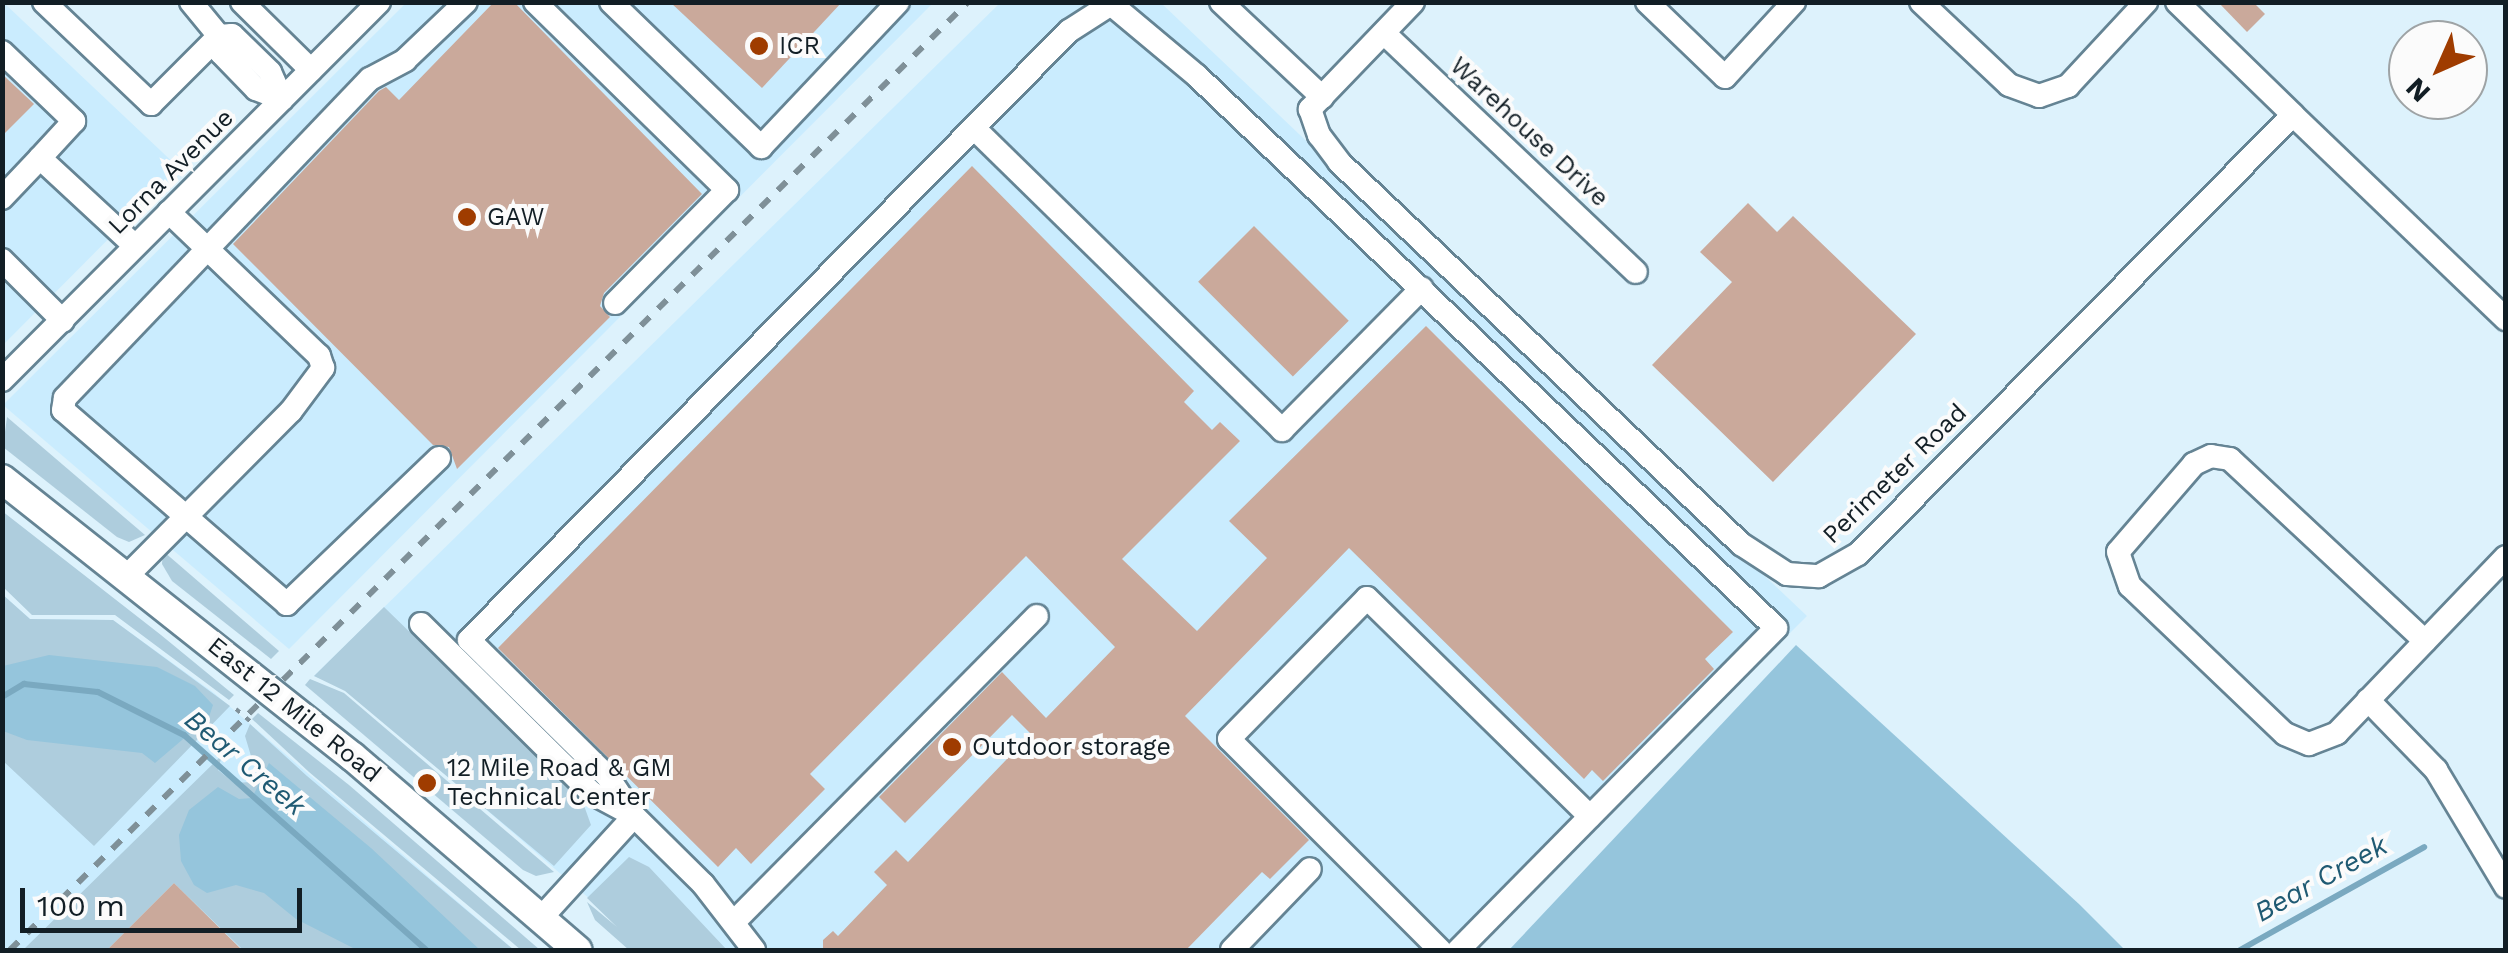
<!DOCTYPE html>
<style>
body{margin:0}
#map{position:relative;width:2508px;height:953px;overflow:hidden;background:#ddf2fc;font-family:"Work Sans",sans-serif}
div>[style]{position:absolute}
.built>*{inset:0;background:#caecfe}
.green>*{inset:0;background:#aecddd}
.forest>*{inset:0;background:#95c5dc}
.stream>*{height:6px;margin:-3px;padding:0 3px;transform-origin:3px;border-radius:3px;background:#7aa9c0}
.building>*{inset:0;background:#caa99b;transform-origin:0 0}
.path>*{height:4px;margin-top:-2px;transform-origin:0;background:repeating-linear-gradient(90deg,#7f9099 0 5px,transparent 0 13px)}
.roads{filter:drop-shadow(2px 0 #658494) drop-shadow(-2px 0 #658494) drop-shadow(0 2px #658494) drop-shadow(0 -2px #658494)}
.minor>*{height:22px;margin:-11px;padding:0 11px;transform-origin:11px;border-radius:11px;background:#fff}
.major>*{height:28px;margin:-14px;padding:0 14px;transform-origin:14px;border-radius:14px;background:#fff}
.rail>*{height:6px;margin-top:-3px;transform-origin:0;background:repeating-linear-gradient(90deg,#7f9098 0 12px,transparent 0 24px)}
.dots>*{width:28px;height:28px;translate:-50% -50%;box-sizing:border-box;border:5px solid #fbfbfb;border-radius:50%}
span{translate:-50% -50%;white-space:nowrap;text-align:center;line-height:1.15;-webkit-text-stroke:8px #fbfbfb;paint-order:stroke}
.poi-label{font-size:25px;color:#121e25}
.left{translate:0 -50%;text-align:left}
.street-label{font-size:25px;color:#121e25}
.water-label{font-size:28px;color:#1f5a73;font-style:italic}
.frame{position:absolute;inset:0;border:5px solid #121e25;pointer-events:none}
.north{position:absolute;left:2388px;top:20px;width:100px;height:100px;box-sizing:border-box;background:#fbfbfb;border:2px solid #9ea3a5;border-radius:50%;rotate:225deg;font-size:28px;font-weight:700;line-height:40px;text-align:center;color:#121e25}
.north::after{content:'';display:block;margin:auto;width:35px;height:45px;background:#9f3c00;clip-path:polygon(50% 0,100% 100%,50% 72%,0 100%)}
.scale{position:absolute;left:20px;top:888px;width:282px;height:45px;box-sizing:border-box;border:5px solid #121e25;border-top:0;padding-left:12px;font-size:30px;line-height:35px;white-space:nowrap;color:#121e25;-webkit-text-stroke:8px #fbfbfb;paint-order:stroke}
</style>
<div id="map">
<div class="built">
<div style="clip-path:polygon(3px 2px,179px 168px,3px 345px,2px 3px)"></div>
<div style="clip-path:polygon(1001px 2px,1161px 3px,1807px 616px,1474px 950px,649px 950px,346px 689px,314px 676px)"></div>
<div style="clip-path:polygon(406px 3px,933px 3px,289px 649px,3px 405px)"></div>
<div style="clip-path:polygon(2px 594px,30px 619px,113px 620px,214px 693px,514px 950px,3px 950px)"></div>
</div>
<div class="green">
<div style="clip-path:polygon(7px 417px,145px 535px,129px 542px,117px 537px,3px 447px)"></div>
<div style="clip-path:polygon(2px 511px,161px 635px,234px 695px,229px 700px,115px 615px,32px 615px,3px 587px)"></div>
<div style="clip-path:polygon(163px 551px,279px 651px,271px 659px,172px 581px,162px 564px)"></div>
<div style="clip-path:polygon(2px 594px,30px 619px,113px 620px,230px 706px,94px 846px,3px 761px)"></div>
<div style="clip-path:polygon(384px 607px,582px 800px,591px 825px,554px 866px,345px 691px,314px 676px)"></div>
<div style="clip-path:polygon(310px 679px,344px 693px,554px 872px,536px 876px,523px 870px,305px 685px)"></div>
<div style="clip-path:polygon(258px 713px,349px 785px,540px 950px,521px 950px,309px 772px,252px 719px)"></div>
<div style="clip-path:polygon(250px 724px,307px 776px,514px 950px,243px 950px,174px 883px,107px 950px,23px 950px,222px 755px,218px 770px,234px 783px,251px 782px,257px 776px,245px 736px)"></div>
<div style="clip-path:polygon(629px 857px,649px 867px,727px 950px,629px 950px,595px 920px,587px 902px,617px 927px,587px 898px)"></div>
</div>
<div class="forest">
<div style="clip-path:polygon(1796px 645px,2080px 905px,2125px 950px,1509px 950px)"></div>
<div style="clip-path:polygon(49px 655px,157px 667px,195px 686px,213px 705px,209px 717px,155px 763px,142px 753px,27px 740px,3px 731px,3px 666px)"></div>
<div style="clip-path:polygon(269px 763px,371px 848px,480px 950px,357px 950px,296px 919px,264px 893px,236px 885px,207px 893px,194px 885px,181px 861px,179px 835px,189px 810px,218px 787px,239px 799px,252px 798px)"></div>
</div>
<div class="stream">
<div style="left:2px;top:697px;width:26px;rotate:-31deg"></div>
<div style="left:24px;top:684px;width:74px;rotate:6.2deg"></div>
<div style="left:98px;top:692px;width:96px;rotate:26.6deg"></div>
<div style="left:184px;top:735px;width:324px;rotate:41.6deg"></div>
<div style="left:2240px;top:950px;width:211px;rotate:-29.2deg"></div>
</div>
<div class="building">
<div style="clip-path:polygon(494px 2px,514px 2px,702px 194px,604px 293px,600px 306px,610px 317px,457px 469px,449px 447px,433px 445px,233px 244px,379px 91px,386px 87px,399px 100px)"></div>
<div style="clip-path:polygon(670px 2px,842px 2px,762px 88px)"></div>
<div style="clip-path:polygon(2218px 2px,2253px 2px,2265px 14px,2247px 32px)"></div>
<div style="clip-path:polygon(2px 74px,34px 104px,2px 136px)"></div>
<div style="clip-path:polygon(972px 166px,1194px 391px,1184px 402px,1212px 430px,1220px 422px,1240px 441px,1122px 559px,1197px 631px,1267px 558px,1229px 521px,1426px 326px,1733px 632px,1705px 659px,1714px 669px,1603px 781px,1592px 770px,1584px 779px,1349px 548px,1185px 716px,1309px 840px,1270px 879px,1262px 872px,1186px 950px,823px 950px,823px 940px,833px 931px,838px 936px,887px 885px,874px 872px,896px 850px,908px 862px,1031px 734px,1012px 715px,905px 823px,879px 797px,1002px 672px,1046px 718px,1115px 647px,1026px 556px,810px 774px,825px 789px,751px 864px,736px 848px,718px 867px,498px 648px)"></div>
<div style="clip-path:polygon(1748px 203px,1777px 232px,1793px 216px,1916px 334px,1773px 482px,1652px 365px,1732px 282px,1700px 252px)"></div>
<div style="left:1254px;top:226px;width:134px;height:79px;rotate:45deg"></div>
<div style="clip-path:polygon(174px 883px,242px 950px,107px 950px)"></div>
</div>
<div class="path">
<div style="left:236px;top:709px;width:20px;rotate:41deg"></div>
</div>
<div class="roads">
<div class="minor">
<div style="left:44px;top:2px;width:148px;rotate:43.6deg"></div>
<div style="left:151px;top:104px;width:96px;rotate:-45deg"></div>
<div style="left:219px;top:36px;width:44px;rotate:-129.5deg"></div>
<div style="left:242px;top:2px;width:97px;rotate:44.6deg"></div>
<div style="left:535px;top:2px;width:269px;rotate:44.4deg"></div>
<div style="left:727px;top:190px;width:159px;rotate:134.7deg"></div>
<div style="left:611px;top:2px;width:209px;rotate:44deg"></div>
<div style="left:761px;top:147px;width:199px;rotate:-46.6deg"></div>
<div style="left:1221px;top:2px;width:139px;rotate:43.2deg"></div>
<div style="left:1413px;top:2px;width:149px;rotate:133.9deg"></div>
<div style="left:1310px;top:109px;width:28px;rotate:71deg"></div>
<div style="left:1319px;top:135px;width:34px;rotate:53deg"></div>
<div style="left:1339px;top:162px;width:555px;rotate:43.54deg"></div>
<div style="left:1741px;top:544px;width:55px;rotate:33.1deg"></div>
<div style="left:1787px;top:574px;width:32px;rotate:4deg"></div>
<div style="left:1819px;top:576px;width:45px;rotate:-29.4deg"></div>
<div style="left:1858px;top:554px;width:618px;rotate:-45.26deg"></div>
<div style="left:2293px;top:115px;width:295px;rotate:43.8deg"></div>
<div style="left:1647px;top:2px;width:108px;rotate:43.9deg"></div>
<div style="left:1725px;top:77px;width:102px;rotate:-47.4deg"></div>
<div style="left:1921px;top:2px;width:121px;rotate:43.3deg"></div>
<div style="left:2009px;top:85px;width:32px;rotate:20deg"></div>
<div style="left:2039px;top:96px;width:31px;rotate:-19deg"></div>
<div style="left:2068px;top:86px;width:115px;rotate:-47.1deg"></div>
<div style="left:2177px;top:2px;width:162px;rotate:44.2deg"></div>
<div style="left:1384px;top:33px;width:347px;rotate:43.5deg"></div>
<div style="left:232px;top:35px;width:53px;rotate:44.2deg"></div>
<div style="left:270px;top:72px;width:30px;rotate:66deg"></div>
<div style="left:282px;top:99px;width:28px;rotate:-159deg"></div>
<div style="left:256px;top:89px;width:50px;rotate:-134.2deg"></div>
<div style="left:221px;top:53px;width:17px;rotate:-97deg"></div>
<div style="left:219px;top:36px;width:13px;rotate:-4deg"></div>
<div style="left:2px;top:52px;width:100px;rotate:43.8deg"></div>
<div style="left:74px;top:121px;width:50px;rotate:132.6deg"></div>
<div style="left:40px;top:158px;width:129px;rotate:42.8deg"></div>
<div style="left:975px;top:129px;width:430px;rotate:44.4deg"></div>
<div style="left:1282px;top:430px;width:199px;rotate:-45.4deg"></div>
<div style="left:2px;top:198px;width:55px;rotate:-46.5deg"></div>
<div style="left:2px;top:260px;width:86px;rotate:45deg"></div>
<div style="left:2px;top:380px;width:534px;rotate:-45.08deg"></div>
<div style="left:439px;top:458px;width:211px;rotate:136.2deg"></div>
<div style="left:287px;top:604px;width:296px;rotate:-139.1deg"></div>
<div style="left:63px;top:410px;width:12px;rotate:-81deg"></div>
<div style="left:65px;top:398px;width:441px;rotate:-46.3deg"></div>
<div style="left:370px;top:79px;width:40px;rotate:-28deg"></div>
<div style="left:405px;top:60px;width:84px;rotate:-43.6deg"></div>
<div style="left:126px;top:577px;width:234px;rotate:-45.2deg"></div>
<div style="left:291px;top:411px;width:54px;rotate:-53.3deg"></div>
<div style="left:323px;top:368px;width:13px;rotate:-108deg"></div>
<div style="left:319px;top:356px;width:208px;rotate:-136.2deg"></div>
<div style="left:421px;top:624px;width:240px;rotate:44.7deg"></div>
<div style="left:592px;top:793px;width:44px;rotate:28.3deg"></div>
<div style="left:2425px;top:641px;width:267px;rotate:-137deg"></div>
<div style="left:2230px;top:459px;width:19px;rotate:-171deg"></div>
<div style="left:2211px;top:456px;width:19px;rotate:155deg"></div>
<div style="left:2194px;top:464px;width:116px;rotate:130.8deg"></div>
<div style="left:2118px;top:552px;width:36px;rotate:71deg"></div>
<div style="left:2130px;top:586px;width:214px;rotate:43.7deg"></div>
<div style="left:2285px;top:734px;width:26px;rotate:23deg"></div>
<div style="left:2309px;top:744px;width:30px;rotate:-21deg"></div>
<div style="left:2337px;top:733px;width:244px;rotate:-46.2deg"></div>
<div style="left:2368px;top:700px;width:98px;rotate:45.8deg"></div>
<div style="left:2436px;top:770px;width:136px;rotate:59.1deg"></div>
<div style="left:541px;top:918px;width:138px;rotate:-47.6deg"></div>
<div style="left:735px;top:921px;width:429px;rotate:-45.3deg"></div>
<div style="left:754px;top:950px;width:83px;rotate:-127.7deg"></div>
<div style="left:703px;top:884px;width:97px;rotate:-135.4deg"></div>
<div style="left:634px;top:816px;width:47px;rotate:-123.7deg"></div>
<div style="left:608px;top:777px;width:195px;rotate:-135.4deg"></div>
<div style="left:469px;top:640px;width:855px;rotate:-45.43deg"></div>
<div style="left:1069px;top:31px;width:50px;rotate:-32.7deg"></div>
<div style="left:1111px;top:4px;width:112px;rotate:39.9deg"></div>
<div style="left:1197px;top:76px;width:800px;rotate:43.63deg"></div>
<div style="left:1776px;top:628px;width:453px;rotate:134.6deg"></div>
<div style="left:1232px;top:950px;width:112px;rotate:-46.1deg"></div>
<div style="left:1440px;top:950px;width:298px;rotate:-135deg"></div>
<div style="left:1229px;top:739px;width:197px;rotate:-45.6deg"></div>
<div style="left:1367px;top:598px;width:312px;rotate:44.4deg"></div>
</div>
<div class="major">
<div style="left:2px;top:479px;width:448px;rotate:38.4deg"></div>
<div style="left:353px;top:757px;width:296px;rotate:40.7deg"></div>
</div>
</div>
<div class="rail">
<div style="left:10px;top:950px;width:1348px;rotate:-44.7deg"></div>
</div>
<div class="dots">
<div style="left:759px;top:46px;background:#9f3c00"></div>
<div style="left:467px;top:217px;background:#9f3c00"></div>
<div style="left:952px;top:747px;background:#9f3c00"></div>
<div style="left:427px;top:783px;background:#9f3c00"></div>
</div>
<div class="poi-label">
<span class="left" style="left:779px;top:46px">ICR</span>
<span class="left" style="left:487px;top:217px">GAW</span>
<span class="left" style="left:972px;top:747px">Outdoor storage</span>
<span class="left" style="left:447px;top:783px">12 Mile Road &amp; GM<br>Technical Center</span>
</div>
<div class="street-label">
<span style="left:1529px;top:132px;rotate:43deg">Warehouse Drive</span>
<span style="left:171px;top:172px;rotate:-45deg">Lorna Avenue</span>
<span style="left:1895px;top:474px;rotate:-44deg">Perimeter Road</span>
<span style="left:294px;top:710px;rotate:39deg">East 12 Mile Road</span>
</div>
<div class="water-label">
<span style="left:245px;top:763px;rotate:40deg">Bear Creek</span>
<span style="left:2321px;top:879px;rotate:-29deg">Bear Creek</span>
</div>
<div class="frame"></div>
<div class="north">N</div>
<div class="scale">100 m</div>
</div>
